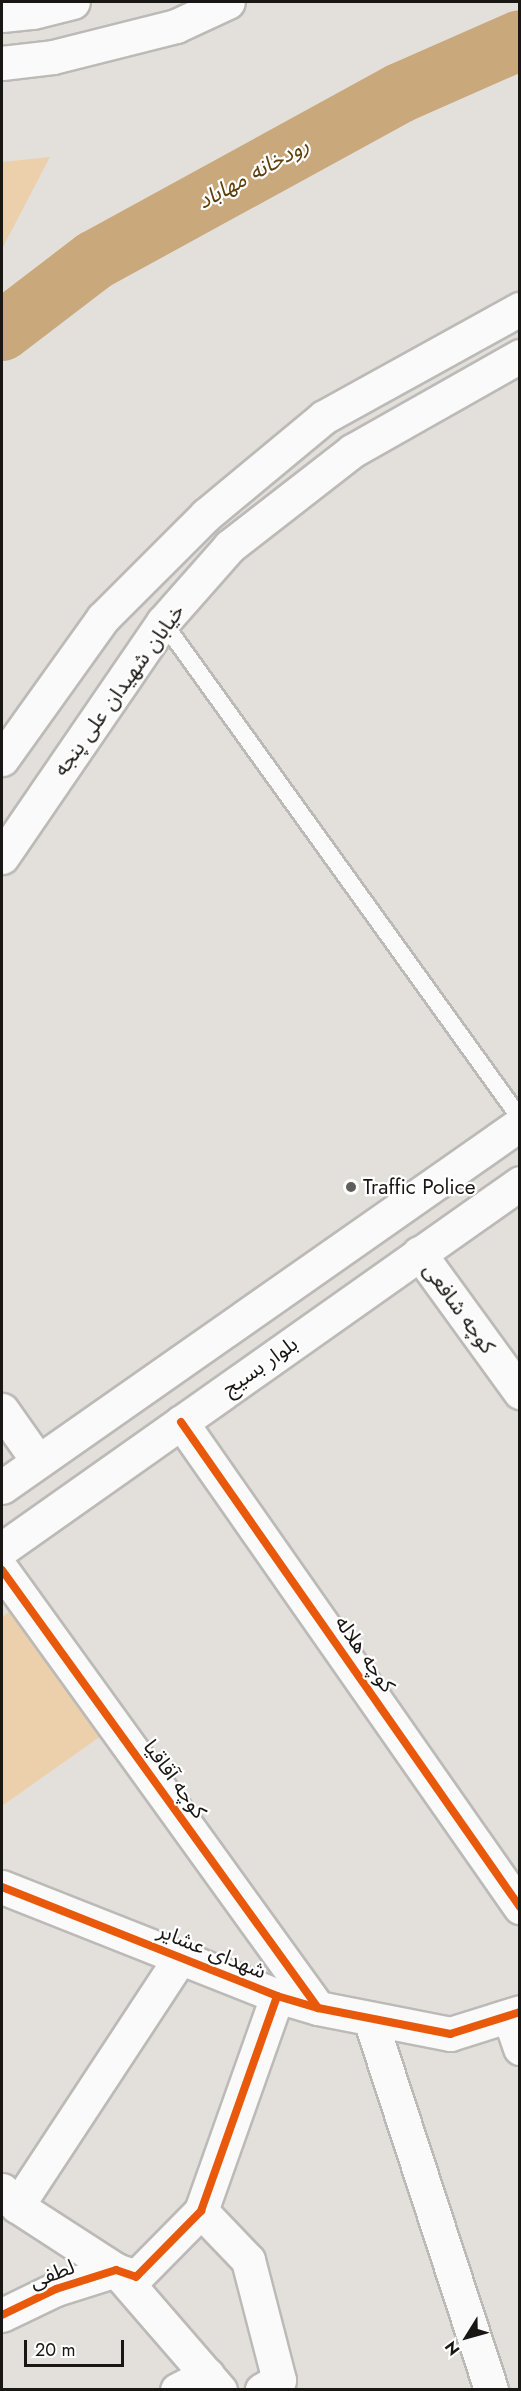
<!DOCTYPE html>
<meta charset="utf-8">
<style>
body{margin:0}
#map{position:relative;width:521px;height:2391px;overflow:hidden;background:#e3e0dc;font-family:Jost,"Noto Sans Arabic",sans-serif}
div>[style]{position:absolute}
.green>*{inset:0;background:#ecd0ac}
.river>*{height:60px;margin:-30px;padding:0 30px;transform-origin:30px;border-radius:30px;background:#c9a87b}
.roads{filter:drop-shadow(2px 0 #bcbab7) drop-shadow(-2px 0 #bcbab7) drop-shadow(0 2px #bcbab7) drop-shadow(0 -2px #bcbab7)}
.service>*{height:16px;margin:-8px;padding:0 8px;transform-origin:8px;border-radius:8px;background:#fbfafa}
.minor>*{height:33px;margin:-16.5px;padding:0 16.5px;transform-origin:16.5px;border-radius:16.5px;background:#fbfafa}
.tertiary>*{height:33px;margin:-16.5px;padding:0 16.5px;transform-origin:16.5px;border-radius:16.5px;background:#fbfafa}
.secondary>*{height:33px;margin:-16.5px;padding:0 16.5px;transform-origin:16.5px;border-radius:16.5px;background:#fbfafa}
.primary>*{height:33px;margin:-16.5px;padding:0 16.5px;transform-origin:16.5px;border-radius:16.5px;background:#fbfafa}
.cycleway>*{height:8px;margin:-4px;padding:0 4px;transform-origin:4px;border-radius:4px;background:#e8590c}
.dots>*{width:16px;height:16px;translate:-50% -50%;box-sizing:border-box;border:3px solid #fff;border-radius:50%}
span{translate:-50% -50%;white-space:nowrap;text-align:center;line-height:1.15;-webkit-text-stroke:4.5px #fff;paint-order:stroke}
.street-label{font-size:21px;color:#191714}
.poi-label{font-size:21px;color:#191714}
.left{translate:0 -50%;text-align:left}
.water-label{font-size:22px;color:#5f3e0c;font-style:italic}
.frame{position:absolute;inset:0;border:3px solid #191714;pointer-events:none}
.north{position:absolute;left:437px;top:2307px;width:60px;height:60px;-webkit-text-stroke:4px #fff;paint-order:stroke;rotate:233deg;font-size:16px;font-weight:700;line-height:24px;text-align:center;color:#191714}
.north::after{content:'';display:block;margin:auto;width:21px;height:27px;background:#191714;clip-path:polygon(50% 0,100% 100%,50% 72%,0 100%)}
.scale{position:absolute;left:24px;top:2340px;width:100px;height:27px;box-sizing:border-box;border:3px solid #191714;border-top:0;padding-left:8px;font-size:18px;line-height:21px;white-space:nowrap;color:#191714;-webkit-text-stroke:4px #fff;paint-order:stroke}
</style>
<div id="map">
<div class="green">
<div style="clip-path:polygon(50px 157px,2px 249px,2px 162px)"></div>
<div style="clip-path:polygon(13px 1609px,101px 1736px,2px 1806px,2px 1617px)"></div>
</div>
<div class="river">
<div style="left:2px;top:331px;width:117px;rotate:-37.4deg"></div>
<div style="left:95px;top:260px;width:348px;rotate:-28.7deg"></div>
<div style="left:400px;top:93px;width:131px;rotate:-23.8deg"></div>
</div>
<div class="roads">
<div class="service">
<div style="left:163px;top:622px;width:611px;rotate:54.26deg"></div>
</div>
<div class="minor">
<div style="left:419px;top:1253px;width:172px;rotate:54deg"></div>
<div style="left:2px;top:1410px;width:62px;rotate:54.8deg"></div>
<div style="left:181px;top:1422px;width:592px;rotate:55.05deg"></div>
<div style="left:2px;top:1570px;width:540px;rotate:54.19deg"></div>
<div style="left:2px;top:1887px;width:296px;rotate:21.6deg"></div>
<div style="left:277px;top:1996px;width:43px;rotate:16.3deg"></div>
<div style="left:318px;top:2008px;width:135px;rotate:11.1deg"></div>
<div style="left:450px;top:2034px;width:73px;rotate:-17.4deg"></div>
<div style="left:509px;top:2016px;width:34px;rotate:71deg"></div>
<div style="left:370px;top:2019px;width:390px;rotate:71.9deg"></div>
<div style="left:17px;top:2206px;width:297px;rotate:-56.7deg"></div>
<div style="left:201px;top:2211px;width:68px;rotate:46.2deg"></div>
<div style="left:248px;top:2260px;width:124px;rotate:75.5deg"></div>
<div style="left:279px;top:2380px;width:20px;rotate:150deg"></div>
<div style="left:2px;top:2315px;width:60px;rotate:-25.7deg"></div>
<div style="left:56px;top:2289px;width:63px;rotate:-17.6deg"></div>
<div style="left:116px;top:2270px;width:21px;rotate:19deg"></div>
<div style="left:136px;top:2277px;width:93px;rotate:-45.4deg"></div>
<div style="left:201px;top:2211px;width:228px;rotate:-70.5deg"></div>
<div style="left:177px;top:2390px;width:34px;rotate:-27deg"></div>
</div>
<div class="tertiary">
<div style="left:2px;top:2190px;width:22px;rotate:47deg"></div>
<div style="left:17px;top:2206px;width:118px;rotate:32.9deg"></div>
<div style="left:116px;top:2270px;width:159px;rotate:49.1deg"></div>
</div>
<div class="secondary">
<div style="left:2px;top:15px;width:31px;rotate:-6deg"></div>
<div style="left:33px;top:12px;width:41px;rotate:-14deg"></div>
<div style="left:2px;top:63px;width:51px;rotate:-6.7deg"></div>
<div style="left:53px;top:57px;width:127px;rotate:-14.1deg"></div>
<div style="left:176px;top:26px;width:57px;rotate:-24.8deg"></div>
</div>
<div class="primary">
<div style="left:2px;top:759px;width:173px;rotate:-54.4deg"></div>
<div style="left:103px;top:618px;width:146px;rotate:-45deg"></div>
<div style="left:206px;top:515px;width:153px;rotate:-39.7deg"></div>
<div style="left:324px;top:417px;width:224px;rotate:-28.9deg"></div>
<div style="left:2px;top:857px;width:285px;rotate:-55.6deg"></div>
<div style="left:163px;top:622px;width:101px;rotate:-48.6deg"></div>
<div style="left:230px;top:546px;width:155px;rotate:-37.9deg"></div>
<div style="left:352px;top:451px;width:193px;rotate:-29.5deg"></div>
<div style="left:2px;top:1487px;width:633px;rotate:-35.02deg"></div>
<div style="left:2px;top:1549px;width:634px;rotate:-35.24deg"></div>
</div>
</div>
<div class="cycleway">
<div style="left:181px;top:1422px;width:592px;rotate:55.05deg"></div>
<div style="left:2px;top:1570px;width:540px;rotate:54.19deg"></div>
<div style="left:2px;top:1887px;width:296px;rotate:21.6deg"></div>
<div style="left:277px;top:1996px;width:43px;rotate:16.3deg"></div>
<div style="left:318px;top:2008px;width:135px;rotate:11.1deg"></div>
<div style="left:450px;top:2034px;width:73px;rotate:-17.4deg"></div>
<div style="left:2px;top:2315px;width:60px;rotate:-25.7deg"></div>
<div style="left:56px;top:2289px;width:63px;rotate:-17.6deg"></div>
<div style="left:116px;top:2270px;width:21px;rotate:19deg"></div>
<div style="left:136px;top:2277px;width:93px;rotate:-45.4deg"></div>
<div style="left:201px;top:2211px;width:228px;rotate:-70.5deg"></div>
</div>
<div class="dots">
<div style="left:351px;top:1187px;background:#605d5a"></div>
</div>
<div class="street-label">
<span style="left:119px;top:690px;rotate:-54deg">خیابان شهیدان علی پنجه</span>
<span style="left:459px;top:1308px;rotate:54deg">کوچه شافعی</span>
<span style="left:260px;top:1366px;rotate:-35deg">بلوار بسیج</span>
<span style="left:365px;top:1654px;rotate:55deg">کوچه هلاله</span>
<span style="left:175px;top:1779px;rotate:54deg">کوچه آقاقیا</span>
<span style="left:212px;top:1951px;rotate:22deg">شهدای عشایر</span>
<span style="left:52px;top:2274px;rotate:-21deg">لطفی</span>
</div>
<div class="poi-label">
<span class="left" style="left:363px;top:1187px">Traffic Police</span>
</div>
<div class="water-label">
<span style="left:253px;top:173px;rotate:-29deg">رودخانه مهاباد</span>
</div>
<div class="frame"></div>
<div class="north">N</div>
<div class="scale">20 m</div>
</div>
